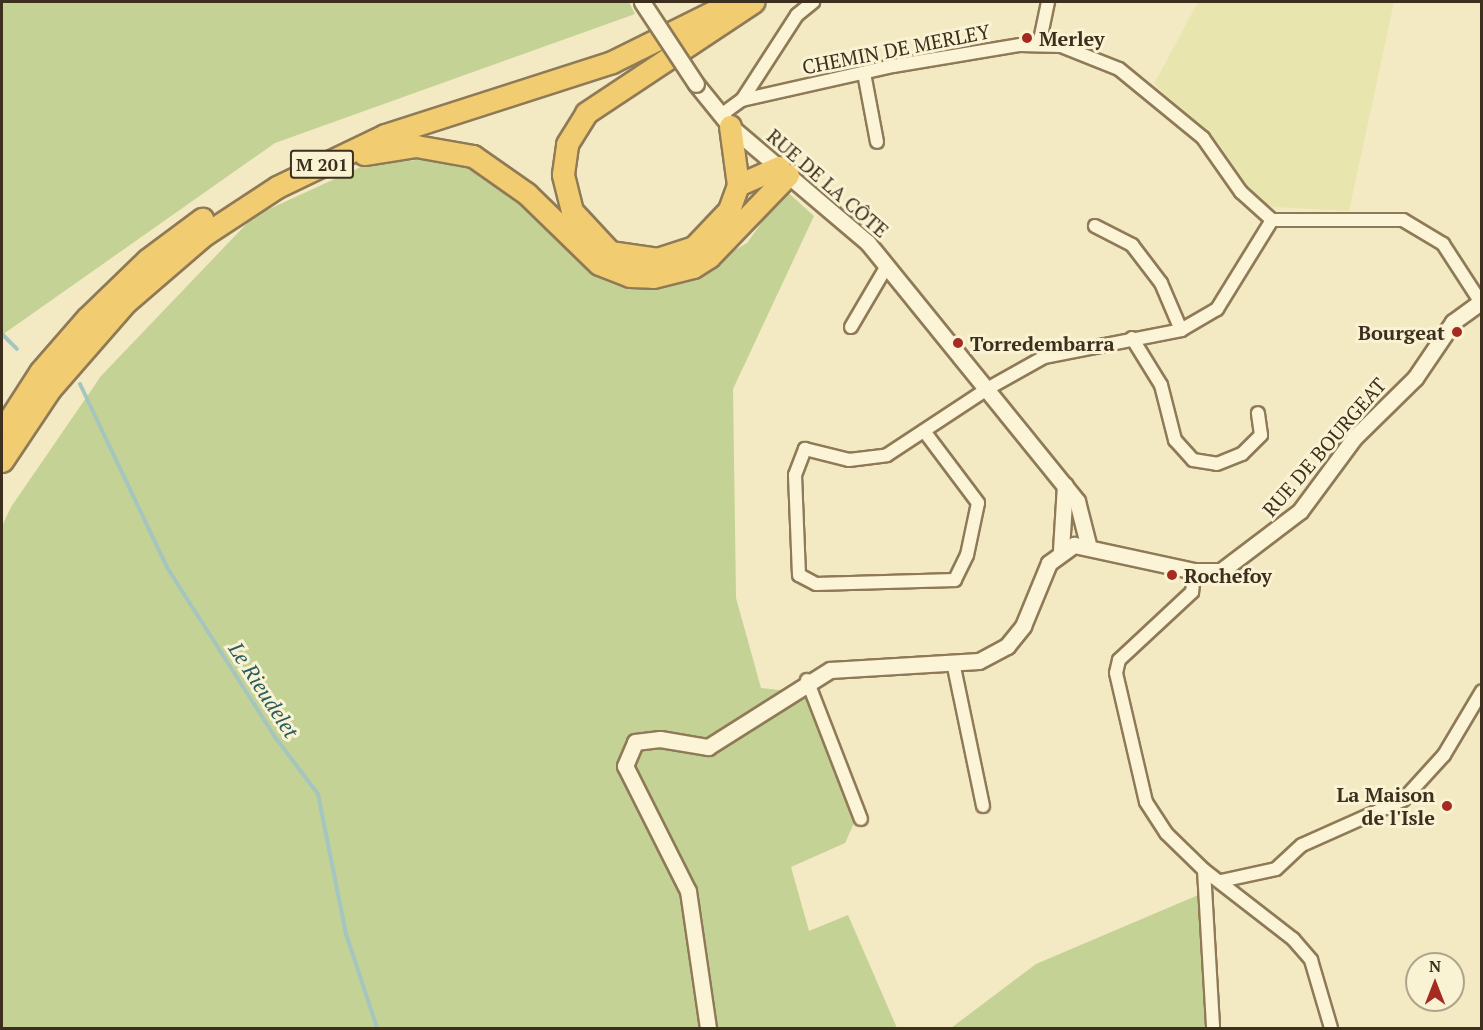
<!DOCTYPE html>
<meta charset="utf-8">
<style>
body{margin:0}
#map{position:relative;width:1483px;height:1030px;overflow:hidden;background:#f3e9c2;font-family:"PT Serif",serif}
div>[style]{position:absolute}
.farmland>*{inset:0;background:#e9e5af}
.green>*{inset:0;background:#c5d295}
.stream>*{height:4px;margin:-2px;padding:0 2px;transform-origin:2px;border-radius:2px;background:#a5c5bf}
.roads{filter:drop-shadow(2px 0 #8f7a57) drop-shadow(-2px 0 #8f7a57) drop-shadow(0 2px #8f7a57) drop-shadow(0 -2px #8f7a57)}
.minor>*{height:12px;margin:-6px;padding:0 6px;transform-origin:6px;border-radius:6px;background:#fcf4d7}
.tertiary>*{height:15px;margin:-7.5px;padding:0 7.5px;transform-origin:7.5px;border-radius:7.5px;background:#fcf4d7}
.trunk>*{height:21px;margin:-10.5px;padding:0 10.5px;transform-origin:10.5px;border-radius:10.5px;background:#f2cc70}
.bridges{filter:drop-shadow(2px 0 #8f7a57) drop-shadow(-2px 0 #8f7a57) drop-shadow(0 2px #8f7a57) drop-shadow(0 -2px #8f7a57)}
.tertiary-bridge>*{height:15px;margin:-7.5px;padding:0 7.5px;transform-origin:7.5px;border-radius:7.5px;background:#fcf4d7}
.dots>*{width:16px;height:16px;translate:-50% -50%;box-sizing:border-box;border:3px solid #f9f2d3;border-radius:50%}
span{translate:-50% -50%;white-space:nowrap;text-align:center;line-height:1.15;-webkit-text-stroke:6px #f9f2d3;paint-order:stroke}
.shield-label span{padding:2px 4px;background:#f9f2d3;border:2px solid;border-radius:4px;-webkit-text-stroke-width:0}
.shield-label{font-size:18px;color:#3d2f1d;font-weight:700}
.poi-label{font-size:20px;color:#3d2f1d;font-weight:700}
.left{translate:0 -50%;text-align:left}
.right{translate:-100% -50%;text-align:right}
.street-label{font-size:20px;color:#3d2f1d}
.water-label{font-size:21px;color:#2a5d5f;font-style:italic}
.frame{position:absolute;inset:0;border:3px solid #3d2f1d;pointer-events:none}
.north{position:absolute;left:1405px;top:952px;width:60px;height:60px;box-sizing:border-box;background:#f9f2d3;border:2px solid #aea48a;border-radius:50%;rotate:0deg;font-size:16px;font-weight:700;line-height:24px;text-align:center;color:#3d2f1d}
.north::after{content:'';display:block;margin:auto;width:21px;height:27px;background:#a52b20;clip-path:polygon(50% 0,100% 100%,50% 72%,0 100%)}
</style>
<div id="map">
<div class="farmland">
<div style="clip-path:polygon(1198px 2px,1394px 2px,1349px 211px,1273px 207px,1252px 194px,1219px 144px,1154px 84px)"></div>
</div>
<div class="green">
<div style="clip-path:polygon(2px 2px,629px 2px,635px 14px,275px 143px,2px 335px)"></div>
<div style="clip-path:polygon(443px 157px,499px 180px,578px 261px,631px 285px,685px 279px,747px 243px,785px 190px,814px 216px,733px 389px,736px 598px,761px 688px,804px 693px,855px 821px,845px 843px,791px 867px,809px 931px,848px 915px,897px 1028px,2px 1028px,2px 526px,11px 507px,101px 376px,254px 216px,363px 166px)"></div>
<div style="clip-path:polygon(1210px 890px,1219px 1028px,951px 1028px,1036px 964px)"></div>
</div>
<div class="stream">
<div style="left:2px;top:334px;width:21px;rotate:45deg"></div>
<div style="left:80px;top:384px;width:205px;rotate:64.6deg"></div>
<div style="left:168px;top:569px;width:199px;rotate:57.5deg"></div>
<div style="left:275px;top:737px;width:71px;rotate:53deg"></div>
<div style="left:318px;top:794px;width:143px;rotate:78.7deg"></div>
<div style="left:346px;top:934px;width:99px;rotate:71.7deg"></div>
</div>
<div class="roads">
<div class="minor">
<div style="left:1039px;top:45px;width:44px;rotate:-78.2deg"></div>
<div style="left:864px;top:73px;width:70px;rotate:79.3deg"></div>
<div style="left:742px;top:100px;width:101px;rotate:-57.1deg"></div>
<div style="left:797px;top:15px;width:21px;rotate:-39deg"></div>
<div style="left:721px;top:115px;width:26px;rotate:-36deg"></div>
<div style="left:742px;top:100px;width:155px;rotate:-12.7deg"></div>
<div style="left:893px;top:66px;width:129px;rotate:-9.4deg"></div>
<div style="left:1020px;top:45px;width:41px;rotate:1.4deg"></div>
<div style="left:1061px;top:46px;width:62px;rotate:21.6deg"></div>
<div style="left:1119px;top:69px;width:109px;rotate:39.4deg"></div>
<div style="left:1203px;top:138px;width:66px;rotate:54.9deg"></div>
<div style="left:1241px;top:192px;width:42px;rotate:42.1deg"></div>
<div style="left:1272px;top:220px;width:131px"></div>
<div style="left:1403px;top:220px;width:47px;rotate:31deg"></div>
<div style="left:1443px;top:244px;width:72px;rotate:57deg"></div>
<div style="left:1095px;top:226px;width:42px;rotate:27.2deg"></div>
<div style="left:1132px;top:245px;width:48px;rotate:52.7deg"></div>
<div style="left:1161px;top:283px;width:51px;rotate:66.9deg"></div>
<div style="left:851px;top:327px;width:71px;rotate:-59.5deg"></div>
<div style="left:1132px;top:338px;width:55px;rotate:58.3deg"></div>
<div style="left:1161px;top:385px;width:57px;rotate:75.7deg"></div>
<div style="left:1175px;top:440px;width:27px;rotate:48deg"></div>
<div style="left:1193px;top:460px;width:24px;rotate:9deg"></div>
<div style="left:1217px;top:464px;width:27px;rotate:-22deg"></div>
<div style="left:1242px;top:454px;width:27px;rotate:-45deg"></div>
<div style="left:1261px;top:435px;width:22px;rotate:-98deg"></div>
<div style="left:924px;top:431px;width:90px;rotate:53.1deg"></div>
<div style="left:978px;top:503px;width:53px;rotate:101.9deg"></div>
<div style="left:967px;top:555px;width:28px;rotate:116deg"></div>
<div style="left:955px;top:580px;width:139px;rotate:178.4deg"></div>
<div style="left:816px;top:584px;width:19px;rotate:-152deg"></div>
<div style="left:799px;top:575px;width:100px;rotate:-92.3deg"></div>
<div style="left:795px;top:475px;width:28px;rotate:-69deg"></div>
<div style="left:805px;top:449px;width:45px;rotate:14deg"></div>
<div style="left:849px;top:460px;width:38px;rotate:-7deg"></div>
<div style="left:887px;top:455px;width:120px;rotate:-33.4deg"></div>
<div style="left:987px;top:389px;width:65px;rotate:-29.3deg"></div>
<div style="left:1044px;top:357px;width:140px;rotate:-11.1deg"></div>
<div style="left:1181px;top:330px;width:42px;rotate:-30.3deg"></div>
<div style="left:1217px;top:309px;width:105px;rotate:-58.3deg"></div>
<div style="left:1194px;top:571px;width:21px;rotate:95deg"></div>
<div style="left:1192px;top:592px;width:100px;rotate:137deg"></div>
<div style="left:1119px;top:660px;width:13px;rotate:103deg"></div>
<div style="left:1116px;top:673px;width:132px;rotate:76.9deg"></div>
<div style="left:1146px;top:802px;width:37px;rotate:57deg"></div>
<div style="left:1166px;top:833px;width:53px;rotate:44.2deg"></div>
<div style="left:1204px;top:870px;width:113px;rotate:37.8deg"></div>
<div style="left:1293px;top:939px;width:28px;rotate:49deg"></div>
<div style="left:1311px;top:960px;width:71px;rotate:73.6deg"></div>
<div style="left:954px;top:667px;width:142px;rotate:78.2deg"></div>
<div style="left:807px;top:680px;width:149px;rotate:68.8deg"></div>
<div style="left:1204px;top:870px;width:158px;rotate:86.7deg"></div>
<div style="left:1221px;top:881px;width:56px;rotate:-12.3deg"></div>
<div style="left:1276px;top:869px;width:35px;rotate:-43deg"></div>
<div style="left:1302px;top:845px;width:111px;rotate:-24deg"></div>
<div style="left:1403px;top:800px;width:61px;rotate:-47.7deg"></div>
<div style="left:1444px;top:755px;width:74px;rotate:-59.3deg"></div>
</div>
<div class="tertiary">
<div style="left:696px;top:84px;width:54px;rotate:51deg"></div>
<div style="left:730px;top:126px;width:181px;rotate:40.3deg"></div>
<div style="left:868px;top:243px;width:332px;rotate:51deg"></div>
<div style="left:1077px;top:501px;width:44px;rotate:75.7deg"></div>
<div style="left:1061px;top:550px;width:65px;rotate:-86.5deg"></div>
<div style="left:708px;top:1028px;width:138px;rotate:-98.3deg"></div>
<div style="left:688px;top:891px;width:140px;rotate:-116.7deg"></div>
<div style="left:625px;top:766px;width:26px;rotate:-67deg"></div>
<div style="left:635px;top:742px;width:25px;rotate:-7deg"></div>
<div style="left:660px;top:739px;width:49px;rotate:9.5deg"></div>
<div style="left:708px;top:747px;width:144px;rotate:-32.3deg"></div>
<div style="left:830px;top:670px;width:149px;rotate:-3.5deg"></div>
<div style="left:979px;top:661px;width:32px;rotate:-28deg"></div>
<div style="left:1007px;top:646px;width:26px;rotate:-51deg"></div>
<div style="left:1023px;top:626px;width:68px;rotate:-67.6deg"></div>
<div style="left:1049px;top:563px;width:31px;rotate:-36deg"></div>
<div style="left:1074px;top:545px;width:123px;rotate:12.2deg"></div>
<div style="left:1194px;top:571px;width:27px"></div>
<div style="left:1221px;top:571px;width:99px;rotate:-37.2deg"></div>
<div style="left:1300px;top:511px;width:91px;rotate:-53.5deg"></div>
<div style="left:1354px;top:438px;width:86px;rotate:-44.5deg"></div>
<div style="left:1415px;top:378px;width:68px;rotate:-55.8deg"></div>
<div style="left:1453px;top:322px;width:36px;rotate:-36deg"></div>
</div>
<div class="trunk">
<div style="left:730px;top:126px;width:60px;rotate:82.3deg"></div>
<div style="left:738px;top:185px;width:27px;rotate:110deg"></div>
<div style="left:729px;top:210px;width:51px;rotate:133.4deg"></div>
<div style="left:694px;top:247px;width:38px;rotate:162deg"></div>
<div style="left:658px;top:259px;width:49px;rotate:-171.7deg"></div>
<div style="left:610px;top:252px;width:56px;rotate:-132.8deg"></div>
<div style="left:572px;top:211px;width:38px;rotate:-104deg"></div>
<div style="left:563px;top:174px;width:30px;rotate:-82deg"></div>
<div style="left:567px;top:144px;width:36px;rotate:-58deg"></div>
<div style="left:586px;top:113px;width:201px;rotate:-33.6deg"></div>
<div style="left:364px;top:154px;width:53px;rotate:-8.7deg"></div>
<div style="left:416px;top:146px;width:58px;rotate:10deg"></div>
<div style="left:473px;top:156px;width:66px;rotate:35.1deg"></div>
<div style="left:527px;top:194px;width:100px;rotate:44.2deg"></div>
<div style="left:599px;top:264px;width:33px;rotate:21deg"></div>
<div style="left:630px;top:276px;width:23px;rotate:2deg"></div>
<div style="left:653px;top:277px;width:41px;rotate:-14deg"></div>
<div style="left:693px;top:267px;width:19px;rotate:-32deg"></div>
<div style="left:709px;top:257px;width:114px;rotate:-46.1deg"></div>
<div style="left:738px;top:185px;width:45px;rotate:-23.7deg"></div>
<div style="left:2px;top:431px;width:70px;rotate:-57.2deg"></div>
<div style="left:40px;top:372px;width:72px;rotate:-49deg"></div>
<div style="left:87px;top:318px;width:83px;rotate:-44deg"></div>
<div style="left:147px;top:260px;width:69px;rotate:-36.7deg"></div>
<div style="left:2px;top:461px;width:87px;rotate:-56.3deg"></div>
<div style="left:50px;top:389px;width:116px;rotate:-48.9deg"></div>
<div style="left:126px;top:302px;width:103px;rotate:-40.7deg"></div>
<div style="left:204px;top:235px;width:87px;rotate:-33.3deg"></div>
<div style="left:277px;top:187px;width:120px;rotate:-25.7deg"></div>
<div style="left:385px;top:135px;width:238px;rotate:-17.8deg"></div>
<div style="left:612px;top:62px;width:135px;rotate:-26.4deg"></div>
</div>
</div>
<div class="bridges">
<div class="tertiary-bridge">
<div style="left:642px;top:2px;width:98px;rotate:56.6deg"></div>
</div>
</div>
<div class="dots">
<div style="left:1027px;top:38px;background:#a52b20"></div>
<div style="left:1457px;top:332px;background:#a52b20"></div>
<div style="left:958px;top:343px;background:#a52b20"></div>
<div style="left:1172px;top:575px;background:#a52b20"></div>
<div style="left:1447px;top:806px;background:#a52b20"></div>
</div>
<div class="shield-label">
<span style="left:322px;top:164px">M 201</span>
</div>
<div class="poi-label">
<span class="left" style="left:1039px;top:38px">Merley</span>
<span class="right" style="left:1445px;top:332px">Bourgeat</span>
<span class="left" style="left:970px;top:343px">Torredembarra</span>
<span class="left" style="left:1184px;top:575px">Rochefoy</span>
<span class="right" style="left:1435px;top:806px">La Maison<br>de l'Isle</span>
</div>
<div class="street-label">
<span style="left:896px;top:49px;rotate:-11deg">CHEMIN DE MERLEY</span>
<span style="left:828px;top:183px;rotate:41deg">RUE DE LA CÔTE</span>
<span style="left:1324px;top:447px;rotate:-49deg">RUE DE BOURGEAT</span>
</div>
<div class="water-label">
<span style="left:264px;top:690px;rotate:57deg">Le Rieudelet</span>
</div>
<div class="frame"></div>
<div class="north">N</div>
</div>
